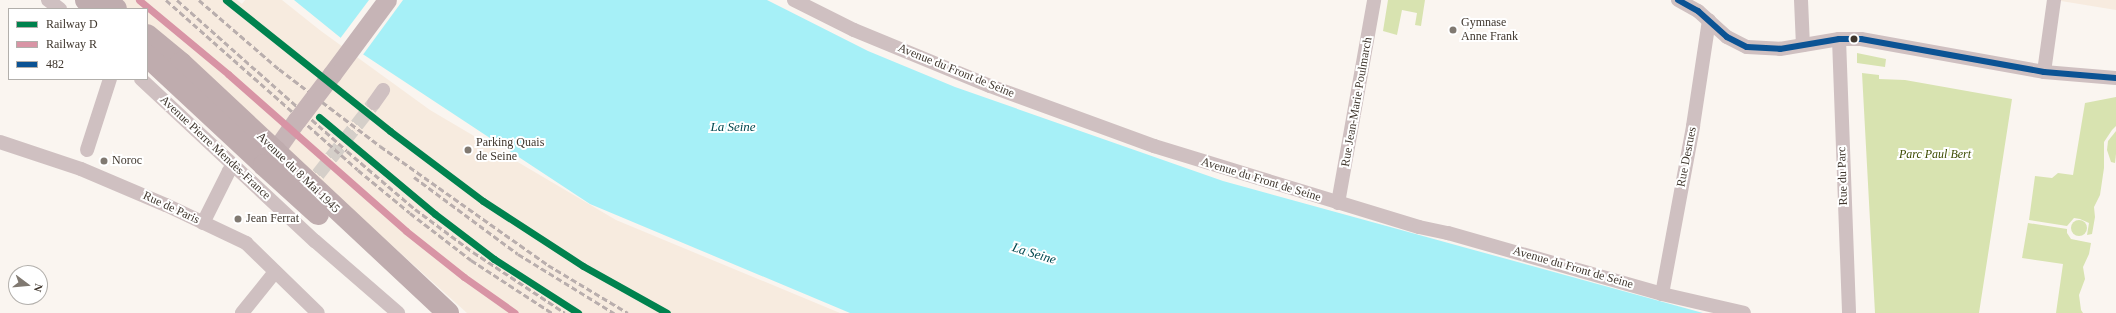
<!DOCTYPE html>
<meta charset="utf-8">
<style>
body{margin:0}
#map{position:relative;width:2116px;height:313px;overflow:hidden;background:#faf5f0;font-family:"Times New Roman",serif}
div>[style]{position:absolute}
.built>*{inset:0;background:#f7ebdf}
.green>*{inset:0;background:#d8e3b0}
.round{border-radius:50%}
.water>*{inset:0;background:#a6f0f7}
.pier>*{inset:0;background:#faf5f0}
.minor-tunnel>*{height:14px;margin-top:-7px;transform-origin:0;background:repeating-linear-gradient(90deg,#d5cfc9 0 14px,transparent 0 21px)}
.minor>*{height:14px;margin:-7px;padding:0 7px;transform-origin:7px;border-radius:7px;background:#cfc0c1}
.secondary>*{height:19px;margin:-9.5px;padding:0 9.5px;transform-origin:9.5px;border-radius:9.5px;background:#c6b4b6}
.primary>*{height:22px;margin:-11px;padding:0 11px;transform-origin:11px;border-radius:11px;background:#bfacae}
.rail>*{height:3px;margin-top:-1.5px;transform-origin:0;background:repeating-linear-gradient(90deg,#b9aead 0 6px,transparent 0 9px)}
.secondary-bridge>*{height:19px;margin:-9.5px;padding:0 9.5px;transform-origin:9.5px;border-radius:9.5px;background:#c6b4b6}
.primary-bridge>*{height:22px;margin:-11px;padding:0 11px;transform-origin:11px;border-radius:11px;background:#bfacae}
.bus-1>*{height:6px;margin:-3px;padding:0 3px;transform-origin:3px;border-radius:3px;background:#0b5394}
.rail-1>*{height:7px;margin:-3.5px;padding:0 3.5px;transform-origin:3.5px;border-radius:3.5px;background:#00824e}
.rail-2>*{height:7px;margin:-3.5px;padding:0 3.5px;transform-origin:3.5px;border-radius:3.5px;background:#d894a5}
.dots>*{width:11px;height:11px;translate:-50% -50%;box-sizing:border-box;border:2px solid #fff;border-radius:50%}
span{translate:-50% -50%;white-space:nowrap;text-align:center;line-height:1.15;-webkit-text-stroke:4px #fff;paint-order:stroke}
.poi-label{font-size:12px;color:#3f362d}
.left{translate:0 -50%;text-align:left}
.street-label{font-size:12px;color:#3f362d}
.park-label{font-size:12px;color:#3c4b00;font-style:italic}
.water-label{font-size:13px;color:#01484f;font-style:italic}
.legend{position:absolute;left:8px;top:8px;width:140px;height:72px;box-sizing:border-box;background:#fff;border:1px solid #b2afab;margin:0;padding:5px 7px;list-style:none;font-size:12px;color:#3f362d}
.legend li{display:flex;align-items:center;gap:8px;height:20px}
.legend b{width:20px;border:1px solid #b2afab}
.north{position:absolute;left:8px;top:265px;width:40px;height:40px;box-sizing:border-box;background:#fff;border:1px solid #b2afab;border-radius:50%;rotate:106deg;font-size:11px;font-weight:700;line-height:16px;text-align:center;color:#3f362d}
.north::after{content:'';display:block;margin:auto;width:14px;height:18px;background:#807971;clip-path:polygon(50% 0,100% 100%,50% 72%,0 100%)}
</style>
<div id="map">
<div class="built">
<div style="clip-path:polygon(118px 0,237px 0,242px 4px,245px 0,282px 0,321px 31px,430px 110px,616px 220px,840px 313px,467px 313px,147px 25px,147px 9px,128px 9px)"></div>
<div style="clip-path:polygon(2061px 0,2116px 0,2116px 10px,2061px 1px)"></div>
</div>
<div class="green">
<div style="clip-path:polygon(1388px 0,1425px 0,1421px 26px,1415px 25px,1417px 13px,1402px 10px,1397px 35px,1383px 31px)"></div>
<div style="clip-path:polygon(1857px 53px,1886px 59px,1885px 67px,1857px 63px)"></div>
<div style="clip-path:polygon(1862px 73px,1879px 75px,1879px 79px,1905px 80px,2012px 99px,1979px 313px,1875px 313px)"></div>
<div style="clip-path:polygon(2116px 97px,2116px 126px,2112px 130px,2104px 142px,2104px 168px,2100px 195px,2094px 207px,2095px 217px,2092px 234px,2087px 235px,2089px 223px,2080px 219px,2074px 218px,2067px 226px,2029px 220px,2035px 176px,2052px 178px,2058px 173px,2073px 175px,2085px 103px)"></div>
<div style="clip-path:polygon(2116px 131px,2116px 154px,2115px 163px,2111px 162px,2107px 150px,2108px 141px)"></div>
<div class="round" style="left:2071px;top:220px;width:16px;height:16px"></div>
<div style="clip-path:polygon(2028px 223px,2067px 229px,2067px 233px,2071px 239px,2091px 243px,2089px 254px,2083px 267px,2085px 279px,2079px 295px,2081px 310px,2083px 313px,2056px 313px,2063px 264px,2022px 258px)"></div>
</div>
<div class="water">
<div style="clip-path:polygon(294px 0,767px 0,868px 51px,955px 87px,1223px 181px,1703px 313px,850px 313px,590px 204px,352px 47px)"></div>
</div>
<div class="pier">
<div style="clip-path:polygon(369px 0,403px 0,362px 56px,339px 40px)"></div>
</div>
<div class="minor-tunnel">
<div style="left:305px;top:191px;width:112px;rotate:-51.9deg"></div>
</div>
<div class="minor">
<div style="left:48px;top:0;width:15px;rotate:37deg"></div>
<div style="left:794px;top:0;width:67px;rotate:26.6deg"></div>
<div style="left:854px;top:30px;width:147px;rotate:22.4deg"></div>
<div style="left:990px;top:86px;width:175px;rotate:20.1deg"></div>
<div style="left:1154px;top:146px;width:277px;rotate:17deg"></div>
<div style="left:1419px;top:227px;width:30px;rotate:12deg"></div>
<div style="left:1448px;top:233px;width:223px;rotate:15.9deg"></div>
<div style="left:1662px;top:294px;width:84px;rotate:13deg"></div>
<div style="left:1678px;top:0;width:23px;rotate:29deg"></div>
<div style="left:1698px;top:11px;width:39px;rotate:42deg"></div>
<div style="left:1727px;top:37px;width:22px;rotate:27deg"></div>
<div style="left:1747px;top:47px;width:33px;rotate:3deg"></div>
<div style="left:1780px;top:49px;width:60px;rotate:-9.6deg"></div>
<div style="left:1839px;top:39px;width:22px"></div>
<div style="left:1861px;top:39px;width:186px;rotate:10.2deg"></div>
<div style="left:2044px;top:72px;width:72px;rotate:4.8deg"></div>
<div style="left:1801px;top:0;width:45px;rotate:87.5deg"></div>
<div style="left:1839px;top:39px;width:274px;rotate:87.9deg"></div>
<div style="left:2044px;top:72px;width:73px;rotate:-82.1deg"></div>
<div style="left:141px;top:79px;width:238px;rotate:43deg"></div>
<div style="left:315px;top:241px;width:110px;rotate:40.9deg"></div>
<div style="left:374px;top:103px;width:16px;rotate:-55deg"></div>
<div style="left:0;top:142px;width:85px;rotate:18.4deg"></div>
<div style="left:81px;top:169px;width:92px;rotate:23deg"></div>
<div style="left:166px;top:205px;width:89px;rotate:25.4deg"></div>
<div style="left:246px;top:243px;width:100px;rotate:44.2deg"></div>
<div style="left:87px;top:150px;width:75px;rotate:-72.1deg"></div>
<div style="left:1338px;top:203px;width:206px;rotate:-79.9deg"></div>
<div style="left:203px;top:223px;width:58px;rotate:-63.4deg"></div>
<div style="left:229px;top:171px;width:7px;rotate:-45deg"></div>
<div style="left:1662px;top:294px;width:171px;rotate:-79.5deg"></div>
<div style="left:1693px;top:126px;width:107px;rotate:-81.4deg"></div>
<div style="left:242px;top:313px;width:53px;rotate:-51.2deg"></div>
</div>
<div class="secondary">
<div style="left:332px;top:74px;width:92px;rotate:-53.4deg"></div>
<div style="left:275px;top:151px;width:38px;rotate:-55deg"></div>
</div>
<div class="primary">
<div style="left:86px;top:0;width:13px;rotate:42deg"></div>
<div style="left:105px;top:0;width:14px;rotate:39deg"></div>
<div style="left:147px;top:35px;width:44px;rotate:39.5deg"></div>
<div style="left:181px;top:63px;width:129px;rotate:43.1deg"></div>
<div style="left:275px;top:151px;width:18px;rotate:128deg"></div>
<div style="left:264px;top:165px;width:160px;rotate:-137deg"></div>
</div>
<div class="rail">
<div style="left:166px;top:0;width:256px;rotate:41.5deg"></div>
<div style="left:358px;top:170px;width:67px;rotate:39.6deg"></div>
<div style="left:410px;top:213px;width:77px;rotate:37.6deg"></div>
<div style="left:471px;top:260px;width:97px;rotate:33.2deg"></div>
<div style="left:177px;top:0;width:227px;rotate:41.6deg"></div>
<div style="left:347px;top:151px;width:89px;rotate:40.5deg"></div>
<div style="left:415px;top:209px;width:72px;rotate:36.6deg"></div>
<div style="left:473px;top:252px;width:110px;rotate:33.5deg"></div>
<div style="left:199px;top:0;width:106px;rotate:40.8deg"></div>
<div style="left:279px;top:69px;width:127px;rotate:37.3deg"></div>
<div style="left:380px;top:146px;width:206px;rotate:35.3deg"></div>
<div style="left:548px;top:265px;width:93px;rotate:31deg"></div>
<div style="left:414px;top:177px;width:129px;rotate:36.5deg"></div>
<div style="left:518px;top:254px;width:113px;rotate:31.6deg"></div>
</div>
<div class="secondary-bridge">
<div style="left:297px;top:120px;width:58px;rotate:-52.7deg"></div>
</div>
<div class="primary-bridge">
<div style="left:275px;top:151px;width:237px;rotate:43.1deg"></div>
<div style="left:264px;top:165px;width:73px;rotate:42.2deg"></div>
</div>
<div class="bus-1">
<div style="left:1678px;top:0;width:23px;rotate:29deg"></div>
<div style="left:1698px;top:11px;width:39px;rotate:42deg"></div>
<div style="left:1727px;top:37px;width:22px;rotate:27deg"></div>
<div style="left:1747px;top:47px;width:33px;rotate:3deg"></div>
<div style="left:1780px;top:49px;width:60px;rotate:-9.6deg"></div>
<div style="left:1839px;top:39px;width:22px"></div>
<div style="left:1861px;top:39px;width:186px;rotate:10.2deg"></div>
<div style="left:2044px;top:72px;width:72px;rotate:4.8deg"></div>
</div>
<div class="rail-1">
<div style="left:226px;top:0;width:210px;rotate:38.6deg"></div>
<div style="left:390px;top:131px;width:116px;rotate:37deg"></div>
<div style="left:483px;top:201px;width:119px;rotate:33deg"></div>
<div style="left:583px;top:266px;width:96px;rotate:29.2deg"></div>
<div style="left:319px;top:117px;width:151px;rotate:39.9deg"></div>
<div style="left:435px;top:214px;width:74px;rotate:37.3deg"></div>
<div style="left:494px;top:259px;width:100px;rotate:32.7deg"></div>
</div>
<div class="rail-2">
<div style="left:139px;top:0;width:116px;rotate:39.7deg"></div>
<div style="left:228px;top:74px;width:237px;rotate:41.4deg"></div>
<div style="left:406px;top:231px;width:74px;rotate:38.4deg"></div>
<div style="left:464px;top:277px;width:62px;rotate:35.2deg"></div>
</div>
<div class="dots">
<div style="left:1453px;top:30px;background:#807971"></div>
<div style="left:1854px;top:39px;background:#3f362d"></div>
<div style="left:468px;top:150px;background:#807971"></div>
<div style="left:104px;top:161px;background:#807971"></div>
<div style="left:238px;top:219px;background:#807971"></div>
</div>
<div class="poi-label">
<span class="left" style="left:1461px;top:30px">Gymnase<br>Anne Frank</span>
<span class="left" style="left:476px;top:150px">Parking Quais<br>de Seine</span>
<span class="left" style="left:112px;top:161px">Noroc</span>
<span class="left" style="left:246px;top:219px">Jean Ferrat</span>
</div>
<div class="street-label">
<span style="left:956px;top:71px;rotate:22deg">Avenue du Front de Seine</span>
<span style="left:1357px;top:102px;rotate:-80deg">Rue Jean-Marie Poulmarch</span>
<span style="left:215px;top:148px;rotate:43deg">Avenue Pierre Mendès-France</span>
<span style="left:1687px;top:157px;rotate:-79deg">Rue Desrues</span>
<span style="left:298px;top:173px;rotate:44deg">Avenue du 8 Mai 1945</span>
<span style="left:1843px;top:176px;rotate:-92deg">Rue du Parc</span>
<span style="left:1261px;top:180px;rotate:17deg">Avenue du Front de Seine</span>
<span style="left:171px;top:208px;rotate:25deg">Rue de Paris</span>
<span style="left:1573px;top:268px;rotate:16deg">Avenue du Front de Seine</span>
</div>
<div class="park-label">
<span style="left:1935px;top:155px">Parc Paul Bert</span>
</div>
<div class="water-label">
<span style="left:733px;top:127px">La Seine</span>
<span style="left:1034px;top:254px;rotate:17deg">La Seine</span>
</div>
<ul class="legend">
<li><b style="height:5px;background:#00824e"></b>Railway D</li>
<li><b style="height:5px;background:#d894a5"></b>Railway R</li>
<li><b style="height:5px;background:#0b5394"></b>482</li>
</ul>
<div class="north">N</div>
</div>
